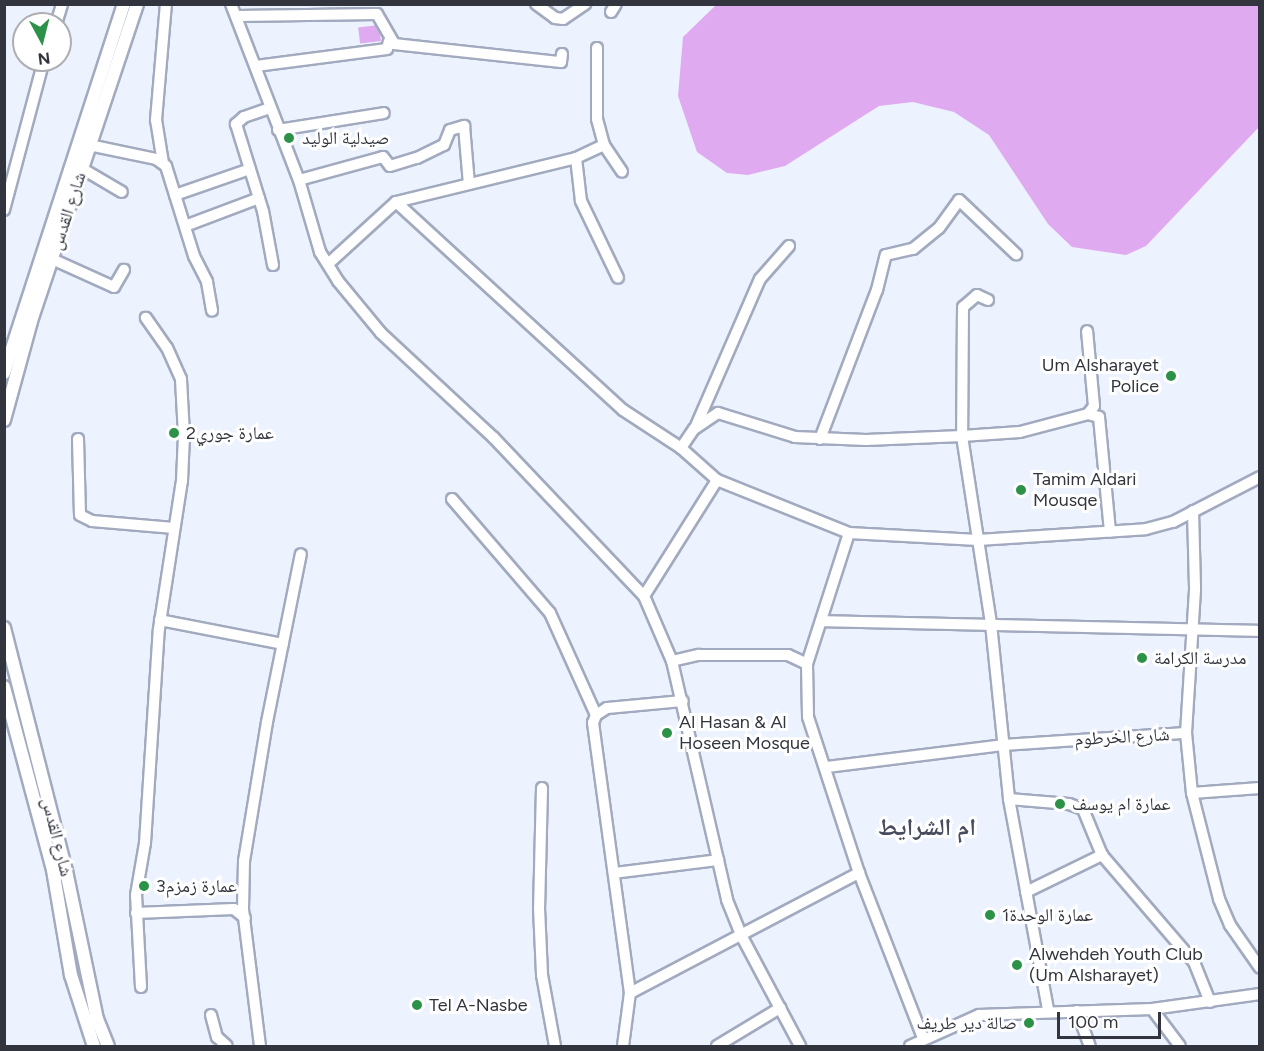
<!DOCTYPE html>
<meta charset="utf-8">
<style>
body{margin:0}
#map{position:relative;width:1264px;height:1051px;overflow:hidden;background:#edf2ff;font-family:Figtree,"Noto Naskh Arabic",sans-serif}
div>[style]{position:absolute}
.green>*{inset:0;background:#e0aaf0;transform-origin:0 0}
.roads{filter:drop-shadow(2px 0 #a2aabf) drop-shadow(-2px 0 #a2aabf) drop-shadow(0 2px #a2aabf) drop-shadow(0 -2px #a2aabf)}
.minor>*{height:10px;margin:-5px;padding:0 5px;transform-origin:5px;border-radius:5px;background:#fff}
.major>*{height:12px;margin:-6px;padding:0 6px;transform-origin:6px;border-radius:6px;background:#fff}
.dots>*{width:16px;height:16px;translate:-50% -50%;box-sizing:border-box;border:3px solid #fff;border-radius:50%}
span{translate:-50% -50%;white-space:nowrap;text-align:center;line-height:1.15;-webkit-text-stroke:6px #fff;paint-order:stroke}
.poi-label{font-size:18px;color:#32353d}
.left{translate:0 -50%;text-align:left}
.right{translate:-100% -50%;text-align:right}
.street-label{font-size:18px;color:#32353d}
.district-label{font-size:24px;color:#474d5f;font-weight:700}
.frame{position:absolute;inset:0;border:6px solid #32353d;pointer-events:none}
.north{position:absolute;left:12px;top:12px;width:60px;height:60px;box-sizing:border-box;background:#fff;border:2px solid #adaeb1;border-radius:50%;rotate:173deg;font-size:16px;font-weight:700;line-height:24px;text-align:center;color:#32353d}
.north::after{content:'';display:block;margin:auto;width:21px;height:27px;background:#2c9248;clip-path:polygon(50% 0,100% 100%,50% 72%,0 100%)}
.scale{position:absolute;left:1057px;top:1012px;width:104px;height:27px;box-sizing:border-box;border:3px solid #32353d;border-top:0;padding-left:8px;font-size:18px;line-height:21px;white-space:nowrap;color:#32353d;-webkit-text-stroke:4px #fff;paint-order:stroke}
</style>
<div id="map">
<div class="green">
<div style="clip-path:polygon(716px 5px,1259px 5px,1259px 127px,1146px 246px,1126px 255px,1072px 247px,1048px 224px,989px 135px,954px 112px,913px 102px,879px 106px,785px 166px,748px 175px,727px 173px,697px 152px,678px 96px,683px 37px)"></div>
<div style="left:379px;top:25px;width:16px;height:21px;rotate:83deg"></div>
</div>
<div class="roads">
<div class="minor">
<div style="left:231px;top:4px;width:189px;rotate:68.9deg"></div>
<div style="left:299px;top:180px;width:75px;rotate:73.7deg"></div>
<div style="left:320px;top:252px;width:34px;rotate:58deg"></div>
<div style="left:338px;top:281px;width:67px;rotate:50.4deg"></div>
<div style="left:381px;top:333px;width:153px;rotate:42.9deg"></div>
<div style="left:493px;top:437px;width:219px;rotate:46.5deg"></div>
<div style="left:644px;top:596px;width:71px;rotate:66.7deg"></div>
<div style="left:672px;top:661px;width:245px;rotate:77deg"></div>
<div style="left:727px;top:900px;width:35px;rotate:68deg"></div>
<div style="left:740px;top:933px;width:128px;rotate:62deg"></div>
<div style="left:536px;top:4px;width:24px;rotate:36deg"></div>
<div style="left:555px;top:18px;width:8px;rotate:7deg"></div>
<div style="left:563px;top:19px;width:27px;rotate:-34deg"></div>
<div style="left:611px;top:12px;width:9px;rotate:-58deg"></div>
<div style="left:237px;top:16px;width:140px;rotate:-0.8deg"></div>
<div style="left:377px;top:14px;width:34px;rotate:60deg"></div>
<div style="left:394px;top:44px;width:168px;rotate:6.2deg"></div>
<div style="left:561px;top:62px;width:8px;rotate:-83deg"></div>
<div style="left:56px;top:24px;width:21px;rotate:-73deg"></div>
<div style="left:597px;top:48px;width:71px;rotate:90deg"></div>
<div style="left:597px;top:119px;width:27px;rotate:75deg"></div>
<div style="left:604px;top:145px;width:32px;rotate:56deg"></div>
<div style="left:256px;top:66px;width:132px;rotate:-7.4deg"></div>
<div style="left:387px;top:49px;width:8px;rotate:-76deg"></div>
<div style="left:270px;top:108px;width:28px;rotate:161deg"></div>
<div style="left:244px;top:117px;width:11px;rotate:139deg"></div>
<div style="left:236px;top:124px;width:91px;rotate:72.8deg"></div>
<div style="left:263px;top:211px;width:55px;rotate:79.5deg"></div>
<div style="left:278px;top:130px;width:107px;rotate:-9.1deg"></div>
<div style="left:89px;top:145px;width:68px;rotate:11.8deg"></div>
<div style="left:156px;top:159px;width:12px;rotate:35deg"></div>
<div style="left:166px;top:166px;width:94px;rotate:72.7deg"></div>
<div style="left:194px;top:256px;width:29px;rotate:63deg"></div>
<div style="left:207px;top:282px;width:29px;rotate:80deg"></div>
<div style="left:576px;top:158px;width:31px;rotate:-25deg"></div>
<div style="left:163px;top:163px;width:44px;rotate:-99.2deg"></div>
<div style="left:156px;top:120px;width:116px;rotate:-85.1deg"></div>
<div style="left:76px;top:165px;width:53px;rotate:30.4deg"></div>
<div style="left:299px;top:180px;width:87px;rotate:-15.3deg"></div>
<div style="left:383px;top:157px;width:11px;rotate:52deg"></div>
<div style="left:390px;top:166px;width:28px;rotate:-17deg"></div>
<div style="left:417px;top:158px;width:30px;rotate:-26deg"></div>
<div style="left:444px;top:145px;width:16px;rotate:-68deg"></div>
<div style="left:450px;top:130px;width:15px;rotate:-16deg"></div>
<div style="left:464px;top:126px;width:58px;rotate:85.1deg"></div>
<div style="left:175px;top:195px;width:79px;rotate:-19.1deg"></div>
<div style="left:396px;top:202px;width:185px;rotate:-13.7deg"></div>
<div style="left:576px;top:158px;width:43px;rotate:83.4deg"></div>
<div style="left:581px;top:201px;width:85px;rotate:64.3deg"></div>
<div style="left:4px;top:210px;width:155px;rotate:-75.1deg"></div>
<div style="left:185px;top:226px;width:79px;rotate:-20.7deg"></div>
<div style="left:52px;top:259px;width:68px;rotate:24.3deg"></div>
<div style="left:114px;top:287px;width:20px;rotate:-60deg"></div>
<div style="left:328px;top:264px;width:92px;rotate:-42.4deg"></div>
<div style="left:396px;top:202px;width:308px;rotate:42.5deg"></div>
<div style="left:623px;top:410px;width:69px;rotate:33.2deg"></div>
<div style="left:681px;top:448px;width:48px;rotate:41.6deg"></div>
<div style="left:988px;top:300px;width:12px;rotate:-156deg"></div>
<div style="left:977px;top:295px;width:18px;rotate:139deg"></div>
<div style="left:963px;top:307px;width:129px;rotate:90.4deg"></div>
<div style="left:962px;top:436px;width:58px;rotate:-3.9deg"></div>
<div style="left:1020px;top:432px;width:70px;rotate:-14.8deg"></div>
<div style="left:1088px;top:414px;width:10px;rotate:-53deg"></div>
<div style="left:1094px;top:406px;width:75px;rotate:-95.3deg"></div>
<div style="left:1088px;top:414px;width:11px;rotate:15deg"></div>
<div style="left:1099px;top:417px;width:115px;rotate:84.5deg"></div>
<div style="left:696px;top:426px;width:160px;rotate:-66.5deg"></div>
<div style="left:760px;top:279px;width:44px;rotate:-48.7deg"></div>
<div style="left:78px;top:439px;width:76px;rotate:88.5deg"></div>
<div style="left:80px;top:515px;width:13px;rotate:27deg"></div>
<div style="left:92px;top:521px;width:82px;rotate:4.9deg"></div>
<div style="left:820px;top:439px;width:160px;rotate:-69.1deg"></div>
<div style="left:877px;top:290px;width:36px;rotate:-76deg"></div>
<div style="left:886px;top:255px;width:28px;rotate:-13deg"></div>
<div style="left:913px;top:249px;width:33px;rotate:-39deg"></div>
<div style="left:939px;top:228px;width:34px;rotate:-54deg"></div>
<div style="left:959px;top:200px;width:79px;rotate:43.5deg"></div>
<div style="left:681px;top:448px;width:23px;rotate:-56deg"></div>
<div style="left:694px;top:429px;width:29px;rotate:-34deg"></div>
<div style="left:718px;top:413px;width:81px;rotate:17.3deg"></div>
<div style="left:795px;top:437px;width:71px;rotate:2.4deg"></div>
<div style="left:866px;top:440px;width:96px;rotate:-2.4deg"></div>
<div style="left:962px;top:436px;width:190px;rotate:81.2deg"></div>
<div style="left:991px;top:624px;width:176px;rotate:84.1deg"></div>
<div style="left:1009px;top:799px;width:215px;rotate:79.5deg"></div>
<div style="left:452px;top:499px;width:150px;rotate:49.3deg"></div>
<div style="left:550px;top:613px;width:112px;rotate:65.7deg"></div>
<div style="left:1193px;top:511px;width:79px;rotate:88.5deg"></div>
<div style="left:1195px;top:590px;width:143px;rotate:93.6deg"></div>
<div style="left:1186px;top:733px;width:60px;rotate:84.3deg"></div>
<div style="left:1192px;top:793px;width:109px;rotate:75.7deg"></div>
<div style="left:1219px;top:899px;width:28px;rotate:67deg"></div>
<div style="left:1230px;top:925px;width:52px;rotate:55.1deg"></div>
<div style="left:849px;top:533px;width:138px;rotate:107.8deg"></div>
<div style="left:807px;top:664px;width:53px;rotate:88.9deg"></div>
<div style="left:808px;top:717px;width:164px;rotate:71.9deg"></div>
<div style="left:859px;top:873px;width:177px;rotate:68.8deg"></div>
<div style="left:644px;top:596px;width:137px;rotate:-57.8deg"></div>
<div style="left:717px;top:480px;width:142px;rotate:21.9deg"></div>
<div style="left:849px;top:533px;width:129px;rotate:3.1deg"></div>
<div style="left:978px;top:540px;width:168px;rotate:-3.7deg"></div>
<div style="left:1146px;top:529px;width:28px;rotate:-15deg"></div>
<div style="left:1173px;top:522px;width:98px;rotate:-27.3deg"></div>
<div style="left:160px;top:620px;width:125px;rotate:11deg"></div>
<div style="left:821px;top:621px;width:439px;rotate:1.3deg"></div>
<div style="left:672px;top:661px;width:28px;rotate:-13deg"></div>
<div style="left:699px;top:655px;width:89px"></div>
<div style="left:788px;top:655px;width:21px;rotate:25deg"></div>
<div style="left:827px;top:767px;width:177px;rotate:-7.1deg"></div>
<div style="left:1003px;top:745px;width:183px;rotate:-3.8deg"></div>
<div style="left:542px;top:788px;width:120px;rotate:91.4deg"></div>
<div style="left:539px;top:908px;width:67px;rotate:87.4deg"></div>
<div style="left:542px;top:975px;width:72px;rotate:79.6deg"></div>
<div style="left:1192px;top:793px;width:68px;rotate:-4.2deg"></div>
<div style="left:1009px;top:799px;width:60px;rotate:4.8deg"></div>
<div style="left:1069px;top:804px;width:15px;rotate:20deg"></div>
<div style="left:1083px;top:809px;width:50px;rotate:67.6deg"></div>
<div style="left:1102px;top:855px;width:141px;rotate:49.3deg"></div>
<div style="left:1194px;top:962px;width:43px;rotate:68.2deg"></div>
<div style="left:614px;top:873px;width:105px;rotate:-7.1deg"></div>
<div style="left:1026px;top:892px;width:85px;rotate:-26deg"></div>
<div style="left:136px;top:913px;width:98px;rotate:-2.3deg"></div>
<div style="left:234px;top:909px;width:14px;rotate:39deg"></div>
<div style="left:141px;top:987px;width:92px;rotate:-93.1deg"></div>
<div style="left:136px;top:895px;width:53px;rotate:-80.2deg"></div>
<div style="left:145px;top:843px;width:214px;rotate:-86.3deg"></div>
<div style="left:159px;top:629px;width:150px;rotate:-81.2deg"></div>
<div style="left:182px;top:481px;width:46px;rotate:-87.5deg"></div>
<div style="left:184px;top:435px;width:56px;rotate:-93.1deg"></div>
<div style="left:181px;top:379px;width:34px;rotate:-114deg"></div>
<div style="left:167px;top:348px;width:37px;rotate:-125deg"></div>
<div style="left:630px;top:993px;width:273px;rotate:-97.8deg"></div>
<div style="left:593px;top:723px;width:9px;rotate:-69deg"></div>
<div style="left:596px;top:715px;width:13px;rotate:-32deg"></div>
<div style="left:607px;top:708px;width:76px;rotate:-5.3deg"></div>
<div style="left:1152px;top:1009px;width:46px;rotate:52.9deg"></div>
<div style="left:1077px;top:1011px;width:37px;rotate:70deg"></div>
<div style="left:211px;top:1015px;width:23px;rotate:75deg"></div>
<div style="left:217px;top:1037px;width:13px;rotate:42deg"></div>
<div style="left:260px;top:1046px;width:138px;rotate:-97.1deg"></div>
<div style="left:243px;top:909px;width:48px;rotate:-88.8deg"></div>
<div style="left:244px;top:861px;width:141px;rotate:-80.6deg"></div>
<div style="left:267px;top:722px;width:171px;rotate:-78.6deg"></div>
<div style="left:623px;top:1046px;width:53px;rotate:-82.5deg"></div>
<div style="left:630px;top:993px;width:259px;rotate:-27.7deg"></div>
<div style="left:717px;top:1046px;width:74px;rotate:-31.1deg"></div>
<div style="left:910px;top:1046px;width:76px;rotate:-24.2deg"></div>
<div style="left:979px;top:1015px;width:173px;rotate:-2deg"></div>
<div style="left:1152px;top:1009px;width:109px;rotate:-7.9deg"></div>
</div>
<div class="major">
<div style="left:4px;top:373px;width:388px;rotate:-72deg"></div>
<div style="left:4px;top:420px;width:103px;rotate:-74.7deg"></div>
<div style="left:31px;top:321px;width:334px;rotate:-71.5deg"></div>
<div style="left:4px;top:628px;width:251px;rotate:75.7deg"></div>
<div style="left:66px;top:871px;width:151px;rotate:78.2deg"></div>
<div style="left:97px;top:1019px;width:29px;rotate:68deg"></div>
<div style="left:4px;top:687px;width:189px;rotate:75deg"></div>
<div style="left:53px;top:870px;width:107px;rotate:80.3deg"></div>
<div style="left:71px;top:975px;width:75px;rotate:72.1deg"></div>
</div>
</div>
<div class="dots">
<div style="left:289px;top:138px;background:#2c9248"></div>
<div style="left:1171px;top:376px;background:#2c9248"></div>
<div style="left:174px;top:433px;background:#2c9248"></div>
<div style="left:1021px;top:490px;background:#2c9248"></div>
<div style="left:1142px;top:658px;background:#2c9248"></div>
<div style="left:667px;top:733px;background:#2c9248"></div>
<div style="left:1060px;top:804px;background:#2c9248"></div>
<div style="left:144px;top:886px;background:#2c9248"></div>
<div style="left:990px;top:915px;background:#2c9248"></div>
<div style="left:1017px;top:965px;background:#2c9248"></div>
<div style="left:417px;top:1005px;background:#2c9248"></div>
<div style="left:1029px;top:1023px;background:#2c9248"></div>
</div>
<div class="poi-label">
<span class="left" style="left:302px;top:138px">صيدلية الوليد</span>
<span class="right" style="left:1159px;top:376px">Um Alsharayet<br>Police</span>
<span class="left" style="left:186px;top:433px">عمارة جوري2</span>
<span class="left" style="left:1033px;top:490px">Tamim Aldari<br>Mousqe</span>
<span class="left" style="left:1154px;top:658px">مدرسة الكرامة</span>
<span class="left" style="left:679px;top:733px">Al Hasan &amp; Al<br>Hoseen Mosque</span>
<span class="left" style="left:1072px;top:804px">عمارة ام يوسف</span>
<span class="left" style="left:156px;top:886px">عمارة زمزم3</span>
<span class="left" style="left:1002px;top:915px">عمارة الوحدة1</span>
<span class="left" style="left:1029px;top:965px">Alwehdeh Youth Club<br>(Um Alsharayet)</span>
<span class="left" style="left:429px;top:1005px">Tel A-Nasbe</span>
<span class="right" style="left:1017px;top:1023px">صالة دير طريف</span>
</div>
<div class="street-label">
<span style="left:68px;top:211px;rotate:-72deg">شارع القدس</span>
<span style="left:1122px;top:737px;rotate:-3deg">شارع الخرطوم</span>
<span style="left:57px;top:837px;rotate:76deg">شارع القدس</span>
</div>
<div class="district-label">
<span style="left:927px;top:827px">ام الشرايط</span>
</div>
<div class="frame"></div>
<div class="north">N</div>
<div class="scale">100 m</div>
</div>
